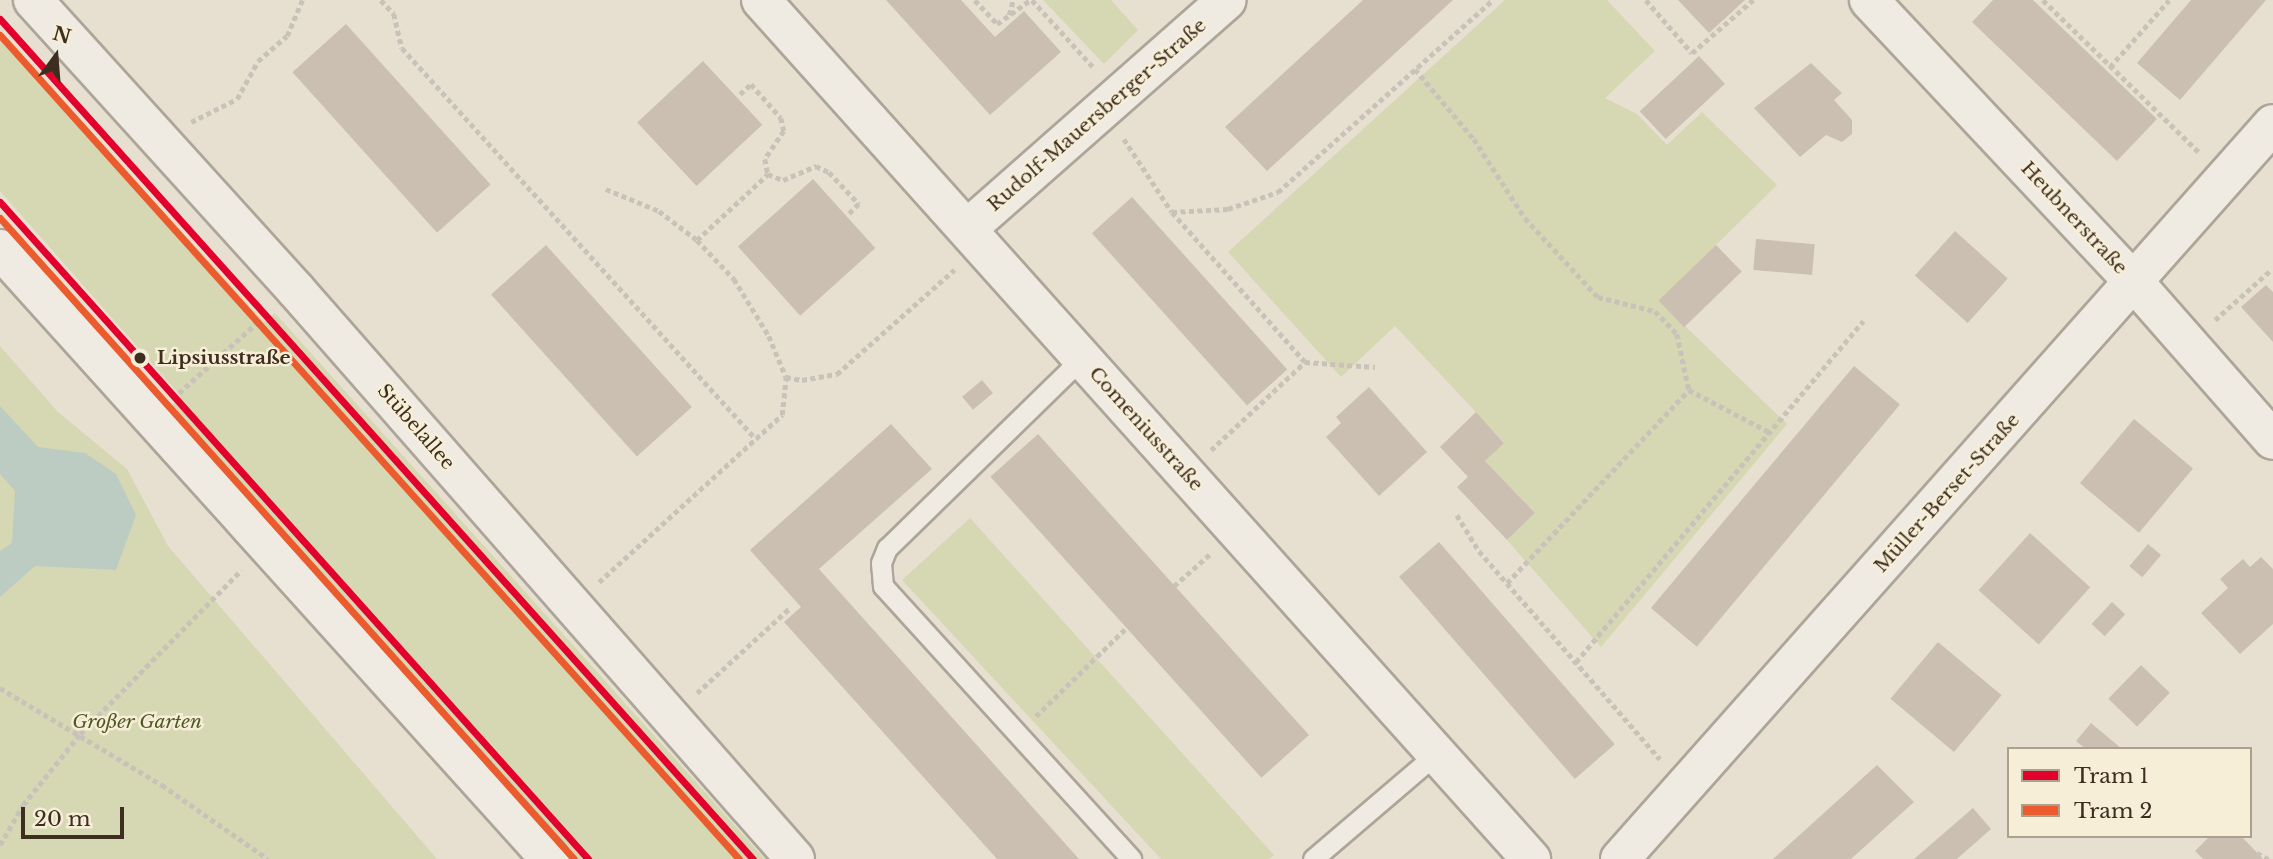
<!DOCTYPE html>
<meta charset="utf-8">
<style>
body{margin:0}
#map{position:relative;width:2273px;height:859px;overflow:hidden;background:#e7e0d1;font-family:"Libre Baskerville",serif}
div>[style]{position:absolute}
.green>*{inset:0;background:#d6d7b3}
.water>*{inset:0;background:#bcccc2}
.building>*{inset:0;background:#cbbfb2;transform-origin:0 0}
.path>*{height:4.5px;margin-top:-2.25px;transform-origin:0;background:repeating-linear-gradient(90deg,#c8c2b9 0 5px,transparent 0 8.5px)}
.roads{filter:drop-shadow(2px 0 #ada599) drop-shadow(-2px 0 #ada599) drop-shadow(0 2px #ada599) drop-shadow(0 -2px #ada599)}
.lane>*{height:19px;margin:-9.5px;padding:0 9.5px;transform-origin:9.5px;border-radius:9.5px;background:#efebe3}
.street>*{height:38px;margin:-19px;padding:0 19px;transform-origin:19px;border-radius:19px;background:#efebe3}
.secondary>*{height:38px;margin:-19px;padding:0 19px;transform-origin:19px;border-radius:19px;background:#efebe3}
.tram-1>*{height:7px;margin:-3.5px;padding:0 3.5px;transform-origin:3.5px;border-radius:3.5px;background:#e4002c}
.tram-2>*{height:7px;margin:-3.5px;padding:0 3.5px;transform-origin:3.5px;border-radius:3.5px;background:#eb5b2d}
.dots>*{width:19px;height:19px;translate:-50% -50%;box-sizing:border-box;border:4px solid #f7eed8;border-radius:50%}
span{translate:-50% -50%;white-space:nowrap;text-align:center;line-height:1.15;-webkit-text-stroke:5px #f7eed8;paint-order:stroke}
.street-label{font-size:19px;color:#3d2e20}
.stop-label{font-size:19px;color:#3d2e20;font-weight:700}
.left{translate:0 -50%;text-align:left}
.park-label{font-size:19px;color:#4d5a26;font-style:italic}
.legend{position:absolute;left:2007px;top:747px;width:245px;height:91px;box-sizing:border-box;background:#f7eed8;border:2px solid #ada18e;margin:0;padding:9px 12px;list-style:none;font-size:21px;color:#3d2e20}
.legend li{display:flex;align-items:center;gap:14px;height:35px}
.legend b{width:35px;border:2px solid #ada18e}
.north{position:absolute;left:21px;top:21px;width:70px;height:70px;-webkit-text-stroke:5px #f7eed8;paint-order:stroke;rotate:16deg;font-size:19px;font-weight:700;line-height:28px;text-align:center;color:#3d2e20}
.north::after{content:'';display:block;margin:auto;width:24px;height:32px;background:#3d2e20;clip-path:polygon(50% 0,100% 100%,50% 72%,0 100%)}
.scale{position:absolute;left:21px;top:807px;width:103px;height:32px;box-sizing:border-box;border:4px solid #3d2e20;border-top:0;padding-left:9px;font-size:21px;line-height:24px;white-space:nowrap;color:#3d2e20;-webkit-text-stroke:5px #f7eed8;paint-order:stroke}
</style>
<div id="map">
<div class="green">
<div style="clip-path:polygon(1043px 0,1111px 0,1138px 30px,1104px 64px)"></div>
<div style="clip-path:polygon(1505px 0,1607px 0,1655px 51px,1605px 98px,1637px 114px,1667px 145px,1702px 112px,1777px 185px,1659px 301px,1787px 424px,1601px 647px,1507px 540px,1535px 513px,1485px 461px,1504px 442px,1395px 326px,1341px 377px,1228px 252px)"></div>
<div style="clip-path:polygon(0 31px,264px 322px,275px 313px,765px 859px,576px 859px,171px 406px,181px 398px,179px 394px,0 191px)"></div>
<div style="clip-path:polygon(0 346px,58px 412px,127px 469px,168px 546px,437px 859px,0 859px)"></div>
<div style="clip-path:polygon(970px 518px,1274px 855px,1269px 859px,1161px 859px,902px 580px)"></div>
</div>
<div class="water">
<div style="clip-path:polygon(0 406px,38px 447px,85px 453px,116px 474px,136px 515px,116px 570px,35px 566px,0 597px,0 551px,12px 543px,15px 491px,0 474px)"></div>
</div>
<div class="building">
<div style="clip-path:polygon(886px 0,961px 0,995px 37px,1024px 11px,1061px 52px,990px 115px)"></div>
<div style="clip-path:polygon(1363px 0,1453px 0,1267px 171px,1225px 127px)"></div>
<div style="clip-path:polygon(1678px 0,1745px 0,1709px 33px)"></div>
<div style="clip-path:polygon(1993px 0,2033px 0,2157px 119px,2117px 161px,1972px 22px)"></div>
<div style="clip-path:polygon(2191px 0,2266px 0,2180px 100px,2137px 63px)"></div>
<div style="left:346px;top:24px;width:216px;height:72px;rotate:48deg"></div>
<div style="left:1699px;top:56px;width:38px;height:81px;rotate:47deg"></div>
<div style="left:703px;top:61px;width:87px;height:90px;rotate:47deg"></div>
<div style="clip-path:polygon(1811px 63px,1842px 93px,1834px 100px,1852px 120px,1852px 134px,1842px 142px,1826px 135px,1800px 157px,1754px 108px)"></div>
<div style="left:813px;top:179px;width:93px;height:101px;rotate:48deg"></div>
<div style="left:1132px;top:197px;width:232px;height:54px;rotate:48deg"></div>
<div style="left:1955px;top:231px;width:71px;height:60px;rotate:42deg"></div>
<div style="left:1756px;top:239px;width:59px;height:31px;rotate:5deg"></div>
<div style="left:546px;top:245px;width:218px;height:74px;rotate:48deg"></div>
<div style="left:1716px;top:245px;width:37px;height:80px;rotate:46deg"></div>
<div style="clip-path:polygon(2266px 285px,2273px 292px,2273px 342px,2241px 307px)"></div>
<div style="left:1854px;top:366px;width:60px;height:316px;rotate:40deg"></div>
<div style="left:982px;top:380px;width:17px;height:26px;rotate:50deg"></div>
<div style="clip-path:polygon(1369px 387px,1427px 452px,1379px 496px,1326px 437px,1341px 423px,1336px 417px)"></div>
<div style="clip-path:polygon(1476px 412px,1504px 443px,1485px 461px,1535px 513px,1507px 540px,1457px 487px,1468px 477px,1440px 447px)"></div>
<div style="left:2134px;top:419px;width:77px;height:84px;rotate:40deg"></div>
<div style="clip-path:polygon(891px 424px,932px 469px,819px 569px,1079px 859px,997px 859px,784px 622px,801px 607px,750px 550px)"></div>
<div style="left:1038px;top:434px;width:405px;height:64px;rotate:48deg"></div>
<div style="left:2030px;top:533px;width:81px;height:77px;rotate:42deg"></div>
<div style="left:1439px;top:542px;width:268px;height:53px;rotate:49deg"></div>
<div style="left:2148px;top:544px;width:17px;height:29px;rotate:40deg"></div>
<div style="clip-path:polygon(2261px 557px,2273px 569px,2273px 624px,2240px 654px,2201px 613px,2228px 588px,2220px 579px,2243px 559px,2250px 567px)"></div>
<div style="left:2112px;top:602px;width:18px;height:30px;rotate:43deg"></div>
<div style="left:1938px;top:642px;width:83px;height:74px;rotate:40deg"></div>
<div style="left:2141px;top:665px;width:40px;height:47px;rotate:44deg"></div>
<div style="clip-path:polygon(2091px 723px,2122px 749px,2086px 749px,2076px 741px)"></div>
<div style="clip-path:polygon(1877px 765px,1914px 802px,1851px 859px,1773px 859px)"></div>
<div style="clip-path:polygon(1973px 808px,1991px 829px,1957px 859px,1914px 859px)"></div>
<div style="clip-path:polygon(2210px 836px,2241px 836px,2263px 859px,2203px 859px,2195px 851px)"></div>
</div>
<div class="path">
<div style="left:381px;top:0;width:19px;rotate:47deg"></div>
<div style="left:394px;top:14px;width:35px;rotate:77deg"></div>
<div style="left:402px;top:48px;width:527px;rotate:47.84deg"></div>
<div style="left:975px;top:0;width:33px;rotate:47deg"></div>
<div style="left:997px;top:24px;width:41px;rotate:-36deg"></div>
<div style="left:1032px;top:0;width:93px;rotate:47.6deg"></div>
<div style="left:1646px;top:0;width:70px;rotate:49deg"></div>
<div style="left:1692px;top:53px;width:81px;rotate:-41deg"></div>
<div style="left:2043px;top:0;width:219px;rotate:44.3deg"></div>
<div style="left:1009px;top:15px;width:16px;rotate:-75deg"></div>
<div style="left:2110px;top:67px;width:89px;rotate:-48.6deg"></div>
<div style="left:1415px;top:69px;width:92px;rotate:49.9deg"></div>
<div style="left:1474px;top:139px;width:94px;rotate:57.2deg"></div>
<div style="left:1525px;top:218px;width:108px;rotate:47.3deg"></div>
<div style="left:1598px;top:297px;width:59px;rotate:13.8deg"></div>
<div style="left:1655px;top:311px;width:32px;rotate:46deg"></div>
<div style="left:1677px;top:334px;width:57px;rotate:77.9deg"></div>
<div style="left:1689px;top:390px;width:90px;rotate:27.7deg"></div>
<div style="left:740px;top:94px;width:15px;rotate:-42deg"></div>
<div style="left:751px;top:84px;width:45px;rotate:48.6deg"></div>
<div style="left:781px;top:118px;width:13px;rotate:77deg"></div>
<div style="left:784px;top:131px;width:34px;rotate:124deg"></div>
<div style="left:765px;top:159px;width:15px;rotate:79deg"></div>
<div style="left:191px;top:122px;width:51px;rotate:-26.6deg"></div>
<div style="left:237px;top:99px;width:43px;rotate:-61.1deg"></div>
<div style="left:258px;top:61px;width:38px;rotate:-41deg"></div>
<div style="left:287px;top:36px;width:39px;rotate:-67deg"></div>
<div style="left:1124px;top:139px;width:87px;rotate:56.7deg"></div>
<div style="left:1172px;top:212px;width:200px;rotate:48.4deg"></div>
<div style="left:768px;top:174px;width:16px;rotate:22deg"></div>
<div style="left:783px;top:180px;width:36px;rotate:-23deg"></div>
<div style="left:816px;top:166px;width:14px;rotate:25deg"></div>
<div style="left:829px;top:172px;width:44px;rotate:46.8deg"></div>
<div style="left:859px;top:204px;width:14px;rotate:135deg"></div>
<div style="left:606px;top:189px;width:57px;rotate:22.5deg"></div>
<div style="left:659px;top:211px;width:48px;rotate:37.3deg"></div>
<div style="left:697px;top:240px;width:54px;rotate:46.5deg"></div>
<div style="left:734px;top:279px;width:67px;rotate:58.4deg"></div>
<div style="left:769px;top:336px;width:44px;rotate:67.5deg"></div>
<div style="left:786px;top:377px;width:16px;rotate:11deg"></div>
<div style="left:802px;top:380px;width:36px;rotate:-10deg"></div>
<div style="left:837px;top:374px;width:157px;rotate:-41.6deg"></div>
<div style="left:1172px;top:212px;width:56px;rotate:-3.1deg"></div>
<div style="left:1228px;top:209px;width:53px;rotate:-18.8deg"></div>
<div style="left:1278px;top:192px;width:288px;rotate:-41.8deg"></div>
<div style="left:697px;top:240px;width:97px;rotate:-42.9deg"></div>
<div style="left:2215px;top:320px;width:76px;rotate:-41.8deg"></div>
<div style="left:179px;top:393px;width:110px;rotate:-42.1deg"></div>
<div style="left:1211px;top:450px;width:129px;rotate:-43.1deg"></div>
<div style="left:1305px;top:362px;width:70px;rotate:4.1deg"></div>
<div style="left:1457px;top:515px;width:42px;rotate:58.6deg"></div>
<div style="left:1479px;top:551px;width:276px;rotate:49deg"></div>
<div style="left:599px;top:582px;width:248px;rotate:-42.4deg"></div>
<div style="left:782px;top:415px;width:38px;rotate:-84deg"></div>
<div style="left:1507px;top:583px;width:265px;rotate:-46.7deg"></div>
<div style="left:1174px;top:586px;width:48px;rotate:-41.6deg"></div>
<div style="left:1576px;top:662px;width:446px;rotate:-49.9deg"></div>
<div style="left:0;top:688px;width:189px;rotate:30.9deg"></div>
<div style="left:162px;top:785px;width:129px;rotate:34.9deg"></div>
<div style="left:697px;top:693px;width:127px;rotate:-42.5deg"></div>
<div style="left:1036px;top:716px;width:124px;rotate:-44.3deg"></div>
<div style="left:0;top:845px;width:46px;rotate:-60.1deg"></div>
<div style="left:23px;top:805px;width:91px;rotate:-51.2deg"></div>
<div style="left:80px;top:734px;width:230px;rotate:-45.5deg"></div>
<div style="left:2257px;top:853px;width:13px;rotate:29deg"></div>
</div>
<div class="roads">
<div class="lane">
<div style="left:1082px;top:358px;width:272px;rotate:135.7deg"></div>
<div style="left:887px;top:548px;width:16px;rotate:112deg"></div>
<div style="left:881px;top:563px;width:23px;rotate:85deg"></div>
<div style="left:883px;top:586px;width:369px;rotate:47.7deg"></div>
<div style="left:1313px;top:859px;width:163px;rotate:-40.5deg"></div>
</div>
<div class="street">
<div style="left:761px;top:0;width:1154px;rotate:48.13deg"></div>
<div style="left:1869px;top:0;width:387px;rotate:46.8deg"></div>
<div style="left:2134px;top:282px;width:210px;rotate:48.7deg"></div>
<div style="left:967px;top:229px;width:346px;rotate:-41.4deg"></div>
<div style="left:1620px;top:859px;width:983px;rotate:-48.38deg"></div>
</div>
<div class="secondary">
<div style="left:33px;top:0;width:390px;rotate:47.8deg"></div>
<div style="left:295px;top:289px;width:758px;rotate:48.74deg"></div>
<div style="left:0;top:249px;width:821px;rotate:47.96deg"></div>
</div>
</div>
<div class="tram-1">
<div style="left:0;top:19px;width:1128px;rotate:48.13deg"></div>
<div style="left:0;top:202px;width:882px;rotate:48.17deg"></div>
</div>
<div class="tram-2">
<div style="left:0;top:35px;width:1107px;rotate:48.11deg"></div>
<div style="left:0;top:218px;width:860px;rotate:48.16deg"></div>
</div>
<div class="dots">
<div style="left:140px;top:358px;background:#3d2e20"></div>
</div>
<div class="street-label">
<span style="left:1097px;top:115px;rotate:-41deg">Rudolf-Mauersberger-Straße</span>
<span style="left:2074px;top:218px;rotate:47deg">Heubnerstraße</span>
<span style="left:416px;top:427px;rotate:49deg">Stübelallee</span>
<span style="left:1146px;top:429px;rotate:48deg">Comeniusstraße</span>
<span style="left:1947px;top:493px;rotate:-48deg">Müller-Berset-Straße</span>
</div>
<div class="stop-label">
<span class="left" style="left:157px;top:358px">Lipsiusstraße</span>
</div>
<div class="park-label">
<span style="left:137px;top:722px">Großer Garten</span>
</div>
<ul class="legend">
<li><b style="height:9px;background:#e4002c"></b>Tram 1</li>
<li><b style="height:9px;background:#eb5b2d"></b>Tram 2</li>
</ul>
<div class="north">N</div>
<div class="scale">20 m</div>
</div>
